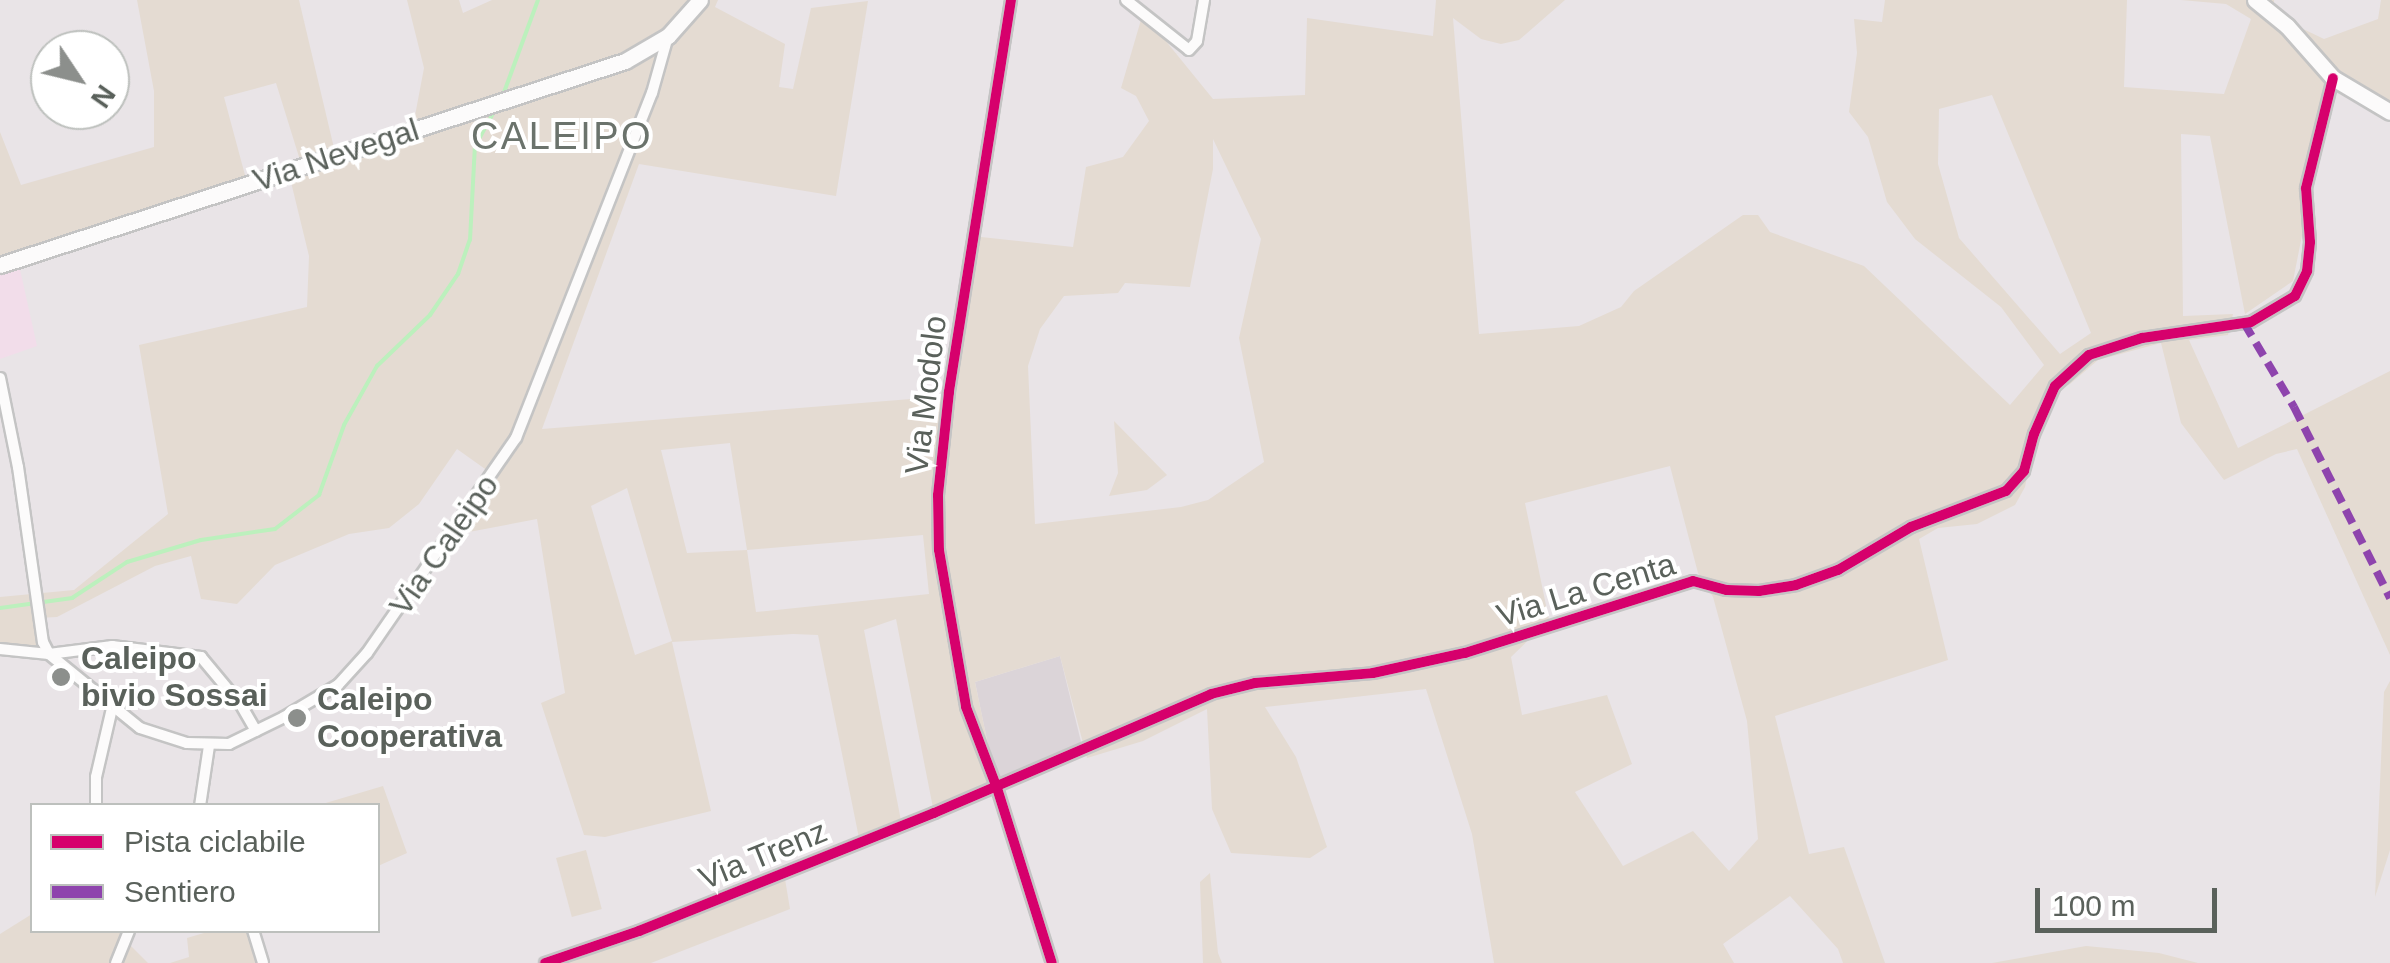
<!DOCTYPE html>
<style>
body{margin:0}
#map{position:relative;width:2390px;height:963px;overflow:hidden;background:#e9e4e7;font-family:Arial,sans-serif}
div>[style]{position:absolute}
.commercial>*{inset:0;background:#f2ddea}
.education>*{inset:0;background:#dbd4d8}
.green>*{inset:0;background:#e4dbd2;transform-origin:0 0}
.stream>*{height:4px;margin:-2px;padding:0 2px;transform-origin:2px;border-radius:2px;background:#bcf0bd}
.roads{filter:drop-shadow(2px 0 #c4c4c4) drop-shadow(-2px 0 #c4c4c4) drop-shadow(0 2px #c4c4c4) drop-shadow(0 -2px #c4c4c4)}
.street>*{height:10px;margin:-5px;padding:0 5px;transform-origin:5px;border-radius:5px;background:#fcfbfb}
.secondary>*{height:15px;margin:-7.5px;padding:0 7.5px;transform-origin:7.5px;border-radius:7.5px;background:#fcfbfb}
.quiet>*{height:8px;margin-top:-4px;transform-origin:0;background:repeating-linear-gradient(90deg,#8e44ad 0 15px,transparent 0 23px)}
.cycleway>*{height:10px;margin:-5px;padding:0 5px;transform-origin:5px;border-radius:5px;background:#d6006c}
.dots>*{width:28px;height:28px;translate:-50% -50%;box-sizing:border-box;border:5px solid #fff;border-radius:50%}
span{translate:-50% -50%;white-space:nowrap;text-align:center;line-height:1.15;-webkit-text-stroke:8px #fff;paint-order:stroke}
.street-label{font-size:32px;color:#5a615b}
.poi-label{font-size:32px;color:#5a615b;font-weight:700}
.left{translate:0 -50%;text-align:left}
.quarter-label{font-size:38px;color:#6b736c;letter-spacing:2.5px}
.legend{position:absolute;left:30px;top:803px;width:350px;height:130px;box-sizing:border-box;background:#fff;border:2px solid #bdc0bd;margin:0;padding:12px 18px;list-style:none;font-size:30px;color:#5a615b}
.legend li{display:flex;align-items:center;gap:20px;height:50px}
.legend b{width:50px;border:2px solid #bdc0bd}
.north{position:absolute;left:30px;top:30px;width:100px;height:100px;box-sizing:border-box;background:#fff;border:2px solid #bdc0bd;border-radius:50%;rotate:125deg;font-size:28px;font-weight:700;line-height:40px;text-align:center;color:#5a615b}
.north::after{content:'';display:block;margin:auto;width:35px;height:45px;background:#8c8f8c;clip-path:polygon(50% 0,100% 100%,50% 72%,0 100%)}
.scale{position:absolute;left:2035px;top:888px;width:182px;height:45px;box-sizing:border-box;border:5px solid #5a615b;border-top:0;padding-left:12px;font-size:30px;line-height:35px;white-space:nowrap;color:#5a615b;-webkit-text-stroke:8px #fff;paint-order:stroke}
</style>
<div id="map">
<div class="commercial">
<div style="clip-path:polygon(19px 265px,37px 346px,0 359px,0 271px)"></div>
</div>
<div class="education">
<div style="clip-path:polygon(1060px 656px,1083px 750px,997px 788px,975px 682px)"></div>
</div>
<div class="green">
<div style="clip-path:polygon(evenodd,137px 0,299px 0,338px 165px,410px 142px,424px 68px,407px 0,459px 0,463px 13px,492px 0,718px 0,715px 7px,785px 44px,779px 87px,793px 89px,811px 8px,868px 1px,836px 196px,639px 164px,542px 429px,948px 396px,972px 236px,1073px 247px,1086px 167px,1123px 157px,1149px 121px,1136px 96px,1121px 88px,1143px 13px,1213px 99px,1305px 95px,1307px 18px,1433px 36px,1436px 0,1565px 0,1519px 40px,1501px 44px,1481px 39px,1453px 18px,1479px 334px,1579px 326px,1621px 307px,1634px 291px,1743px 215px,1758px 215px,1770px 232px,1864px 266px,2010px 405px,2044px 365px,2001px 307px,1915px 239px,1887px 202px,1868px 137px,1849px 112px,1857px 53px,1854px 19px,1882px 22px,1885px 0,2127px 0,2124px 87px,2224px 94px,2251px 19px,2226px 4px,2181px 0,2274px 0,2274px 15px,2324px 39px,2378px 19px,2381px 0,2390px 0,2390px 112px,2333px 78px,2293px 281px,2245px 314px,2210px 136px,2181px 134px,2183px 316px,2233px 314px,2228px 335px,2189px 340px,2238px 448px,2390px 371px,2390px 655px,2297px 449px,2276px 454px,2224px 480px,2181px 423px,2161px 343px,2098px 360px,2070px 384px,2043px 399px,2025px 487px,2015px 505px,1977px 524px,1938px 528px,1919px 539px,1948px 660px,1775px 716px,1809px 854px,1844px 847px,1885px 963px,1843px 963px,1838px 949px,1790px 896px,1723px 944px,1734px 963px,1494px 963px,1472px 834px,1426px 689px,1265px 707px,1296px 757px,1327px 847px,1310px 858px,1231px 853px,1212px 809px,1207px 709px,1143px 741px,1087px 758px,1060px 656px,975px 682px,997px 788px,934px 813px,896px 619px,864px 630px,902px 826px,860px 843px,818px 635px,793px 634px,672px 642px,711px 811px,605px 837px,584px 835px,541px 703px,565px 693px,537px 519px,453px 535px,495px 476px,457px 449px,419px 504px,389px 528px,349px 534px,275px 565px,237px 604px,201px 599px,191px 556px,155px 566px,57px 617px,37px 618px,43px 651px,0 646px,0 597px,74px 590px,168px 514px,139px 345px,307px 307px,309px 256px,290px 178px,304px 173px,276px 83px,224px 97px,249px 190px,0 271px,0 132px,21px 185px,154px 147px,154px 91px,137px 0,1992px 95px,2091px 333px,2060px 354px,1959px 238px,1938px 164px,1939px 109px,1992px 95px,137px 0,1213px 139px,1261px 239px,1239px 338px,1264px 462px,1208px 500px,1181px 507px,1035px 524px,1028px 366px,1040px 329px,1064px 296px,1118px 293px,1125px 283px,1190px 287px,1213px 169px,1213px 139px,137px 0,730px 443px,747px 550px,687px 553px,661px 450px,730px 443px,137px 0,1670px 466px,1698px 573px,1713px 597px,1747px 721px,1758px 839px,1729px 871px,1693px 831px,1623px 866px,1575px 792px,1632px 764px,1607px 695px,1522px 715px,1511px 657px,1549px 620px,1525px 503px,1670px 466px,137px 0,627px 488px,672px 641px,635px 655px,591px 506px,627px 488px,137px 0,923px 535px,929px 594px,756px 612px,747px 550px,923px 535px)"></div>
<div style="clip-path:polygon(1114px 421px,1167px 475px,1147px 490px,1109px 496px,1118px 473px)"></div>
<div style="clip-path:polygon(2390px 681px,2390px 850px,2375px 897px,2384px 692px)"></div>
<div style="clip-path:polygon(383px 786px,407px 853px,378px 866px,378px 806px,319px 805px)"></div>
<div style="left:586px;top:850px;width:61px;height:31px;rotate:75deg"></div>
<div style="clip-path:polygon(784px 873px,790px 909px,651px 963px,546px 963px)"></div>
<div style="clip-path:polygon(1210px 873px,1218px 953px,1222px 963px,1203px 963px,1200px 882px)"></div>
<div style="clip-path:polygon(32px 914px,32px 930px,129px 931px,124px 939px,148px 963px,0 963px,0 934px)"></div>
<div style="clip-path:polygon(214px 930px,259px 931px,266px 963px,170px 963px,189px 957px,187px 938px)"></div>
<div style="clip-path:polygon(2086px 946px,2159px 953px,2198px 963px,1992px 963px)"></div>
</div>
<div class="stream">
<div style="left:503px;top:95px;width:101px;rotate:-69.8deg"></div>
<div style="left:0;top:608px;width:73px;rotate:-7.9deg"></div>
<div style="left:72px;top:598px;width:66px;rotate:-33.2deg"></div>
<div style="left:127px;top:562px;width:77px;rotate:-16.6deg"></div>
<div style="left:201px;top:540px;width:75px;rotate:-8.5deg"></div>
<div style="left:275px;top:529px;width:56px;rotate:-37.7deg"></div>
<div style="left:319px;top:495px;width:74px;rotate:-70.3deg"></div>
<div style="left:344px;top:425px;width:68px;rotate:-60.8deg"></div>
<div style="left:377px;top:366px;width:74px;rotate:-43.9deg"></div>
<div style="left:430px;top:315px;width:50px;rotate:-55.7deg"></div>
<div style="left:458px;top:274px;width:36px;rotate:-71deg"></div>
<div style="left:470px;top:240px;width:94px;rotate:-87deg"></div>
<div style="left:475px;top:146px;width:43px;rotate:-61.1deg"></div>
</div>
<div class="roads">
<div class="street">
<div style="left:1011px;top:0;width:397px;rotate:99deg"></div>
<div style="left:949px;top:392px;width:104px;rotate:96.1deg"></div>
<div style="left:938px;top:495px;width:55px;rotate:89deg"></div>
<div style="left:939px;top:550px;width:159px;rotate:80.2deg"></div>
<div style="left:966px;top:707px;width:87px;rotate:69.1deg"></div>
<div style="left:997px;top:788px;width:183px;rotate:72.6deg"></div>
<div style="left:1126px;top:0;width:80px;rotate:38.4deg"></div>
<div style="left:1189px;top:50px;width:12px;rotate:-48deg"></div>
<div style="left:1197px;top:41px;width:42px;rotate:-80.3deg"></div>
<div style="left:0;top:378px;width:91px;rotate:78.6deg"></div>
<div style="left:18px;top:467px;width:177px;rotate:81.9deg"></div>
<div style="left:43px;top:642px;width:13px;rotate:63deg"></div>
<div style="left:49px;top:654px;width:117px;rotate:39.1deg"></div>
<div style="left:140px;top:728px;width:49px;rotate:17.7deg"></div>
<div style="left:187px;top:743px;width:42px;rotate:1.4deg"></div>
<div style="left:229px;top:744px;width:61px;rotate:-26.1deg"></div>
<div style="left:284px;top:717px;width:63px;rotate:-30.7deg"></div>
<div style="left:338px;top:685px;width:43px;rotate:-47.8deg"></div>
<div style="left:367px;top:653px;width:262px;rotate:-55.3deg"></div>
<div style="left:516px;top:438px;width:371px;rotate:-68.5deg"></div>
<div style="left:652px;top:93px;width:59px;rotate:-74.3deg"></div>
<div style="left:0;top:649px;width:49px;rotate:5.8deg"></div>
<div style="left:49px;top:654px;width:64px;rotate:-7.2deg"></div>
<div style="left:112px;top:646px;width:90px;rotate:7deg"></div>
<div style="left:201px;top:657px;width:62px;rotate:50.2deg"></div>
<div style="left:241px;top:705px;width:30px;rotate:60deg"></div>
<div style="left:96px;top:806px;width:29px;rotate:-90deg"></div>
<div style="left:96px;top:777px;width:71px;rotate:-76.9deg"></div>
<div style="left:200px;top:806px;width:61px;rotate:-81.5deg"></div>
<div style="left:253px;top:930px;width:34px;rotate:73deg"></div>
<div style="left:116px;top:963px;width:35px;rotate:-68deg"></div>
<div style="left:545px;top:963px;width:99px;rotate:-18.8deg"></div>
<div style="left:639px;top:931px;width:318px;rotate:-21.8deg"></div>
<div style="left:934px;top:813px;width:301px;rotate:-23.2deg"></div>
<div style="left:1211px;top:694px;width:45px;rotate:-14deg"></div>
<div style="left:1255px;top:683px;width:118px;rotate:-4.8deg"></div>
<div style="left:1373px;top:673px;width:94px;rotate:-12.3deg"></div>
<div style="left:1465px;top:653px;width:239px;rotate:-17.5deg"></div>
<div style="left:1693px;top:581px;width:35px;rotate:15deg"></div>
<div style="left:1727px;top:590px;width:32px;rotate:2deg"></div>
<div style="left:1759px;top:591px;width:37px;rotate:-9deg"></div>
<div style="left:1796px;top:585px;width:45px;rotate:-19.7deg"></div>
<div style="left:1838px;top:570px;width:85px;rotate:-30.5deg"></div>
<div style="left:1911px;top:527px;width:102px;rotate:-20.8deg"></div>
<div style="left:2006px;top:491px;width:27px;rotate:-48deg"></div>
<div style="left:2024px;top:471px;width:38px;rotate:-75deg"></div>
<div style="left:2034px;top:434px;width:52px;rotate:-66.4deg"></div>
<div style="left:2055px;top:386px;width:46px;rotate:-42.4deg"></div>
<div style="left:2089px;top:355px;width:56px;rotate:-17.8deg"></div>
<div style="left:2142px;top:338px;width:110px;rotate:-8.4deg"></div>
<div style="left:2251px;top:322px;width:51px;rotate:-30.6deg"></div>
<div style="left:2295px;top:296px;width:28px;rotate:-64deg"></div>
<div style="left:2307px;top:271px;width:29px;rotate:-84deg"></div>
<div style="left:2310px;top:242px;width:54px;rotate:-94.2deg"></div>
<div style="left:2306px;top:188px;width:113px;rotate:-76.2deg"></div>
</div>
<div class="secondary">
<div style="left:2255px;top:0;width:41px;rotate:39.1deg"></div>
<div style="left:2287px;top:26px;width:69px;rotate:48.5deg"></div>
<div style="left:2333px;top:78px;width:66px;rotate:30.8deg"></div>
<div style="left:0;top:265px;width:657px;rotate:-18.08deg"></div>
<div style="left:625px;top:61px;width:50px;rotate:-30.2deg"></div>
<div style="left:668px;top:36px;width:48px;rotate:-48.4deg"></div>
</div>
</div>
<div class="quiet">
<div style="left:2244px;top:323px;width:98px;rotate:59.2deg"></div>
<div style="left:2294px;top:407px;width:214px;rotate:63.3deg"></div>
</div>
<div class="cycleway">
<div style="left:1011px;top:0;width:397px;rotate:99deg"></div>
<div style="left:949px;top:392px;width:104px;rotate:96.1deg"></div>
<div style="left:938px;top:495px;width:55px;rotate:89deg"></div>
<div style="left:939px;top:550px;width:159px;rotate:80.2deg"></div>
<div style="left:966px;top:707px;width:87px;rotate:69.1deg"></div>
<div style="left:997px;top:788px;width:183px;rotate:72.6deg"></div>
<div style="left:545px;top:963px;width:99px;rotate:-18.8deg"></div>
<div style="left:639px;top:931px;width:318px;rotate:-21.8deg"></div>
<div style="left:934px;top:813px;width:301px;rotate:-23.2deg"></div>
<div style="left:1211px;top:694px;width:45px;rotate:-14deg"></div>
<div style="left:1255px;top:683px;width:118px;rotate:-4.8deg"></div>
<div style="left:1373px;top:673px;width:94px;rotate:-12.3deg"></div>
<div style="left:1465px;top:653px;width:239px;rotate:-17.5deg"></div>
<div style="left:1693px;top:581px;width:35px;rotate:15deg"></div>
<div style="left:1727px;top:590px;width:32px;rotate:2deg"></div>
<div style="left:1759px;top:591px;width:37px;rotate:-9deg"></div>
<div style="left:1796px;top:585px;width:45px;rotate:-19.7deg"></div>
<div style="left:1838px;top:570px;width:85px;rotate:-30.5deg"></div>
<div style="left:1911px;top:527px;width:102px;rotate:-20.8deg"></div>
<div style="left:2006px;top:491px;width:27px;rotate:-48deg"></div>
<div style="left:2024px;top:471px;width:38px;rotate:-75deg"></div>
<div style="left:2034px;top:434px;width:52px;rotate:-66.4deg"></div>
<div style="left:2055px;top:386px;width:46px;rotate:-42.4deg"></div>
<div style="left:2089px;top:355px;width:56px;rotate:-17.8deg"></div>
<div style="left:2142px;top:338px;width:110px;rotate:-8.4deg"></div>
<div style="left:2251px;top:322px;width:51px;rotate:-30.6deg"></div>
<div style="left:2295px;top:296px;width:28px;rotate:-64deg"></div>
<div style="left:2307px;top:271px;width:29px;rotate:-84deg"></div>
<div style="left:2310px;top:242px;width:54px;rotate:-94.2deg"></div>
<div style="left:2306px;top:188px;width:113px;rotate:-76.2deg"></div>
</div>
<div class="dots">
<div style="left:61px;top:677px;background:#8c8f8c"></div>
<div style="left:297px;top:718px;background:#8c8f8c"></div>
</div>
<div class="street-label">
<span style="left:336px;top:155px;rotate:-18deg">Via Nevegal</span>
<span style="left:926px;top:395px;rotate:-83deg">Via Modolo</span>
<span style="left:444px;top:545px;rotate:-55deg">Via Caleipo</span>
<span style="left:1586px;top:590px;rotate:-17deg">Via La Centa</span>
<span style="left:763px;top:855px;rotate:-22deg">Via Trenz</span>
</div>
<div class="poi-label">
<span class="left" style="left:81px;top:677px">Caleipo<br>bivio Sossai</span>
<span class="left" style="left:317px;top:718px">Caleipo<br>Cooperativa</span>
</div>
<div class="quarter-label">
<span style="left:562px;top:137px">CALEIPO</span>
</div>
<ul class="legend">
<li><b style="height:12px;background:#d6006c"></b>Pista ciclabile</li>
<li><b style="height:12px;background:#8e44ad"></b>Sentiero</li>
</ul>
<div class="north">N</div>
<div class="scale">100 m</div>
</div>
